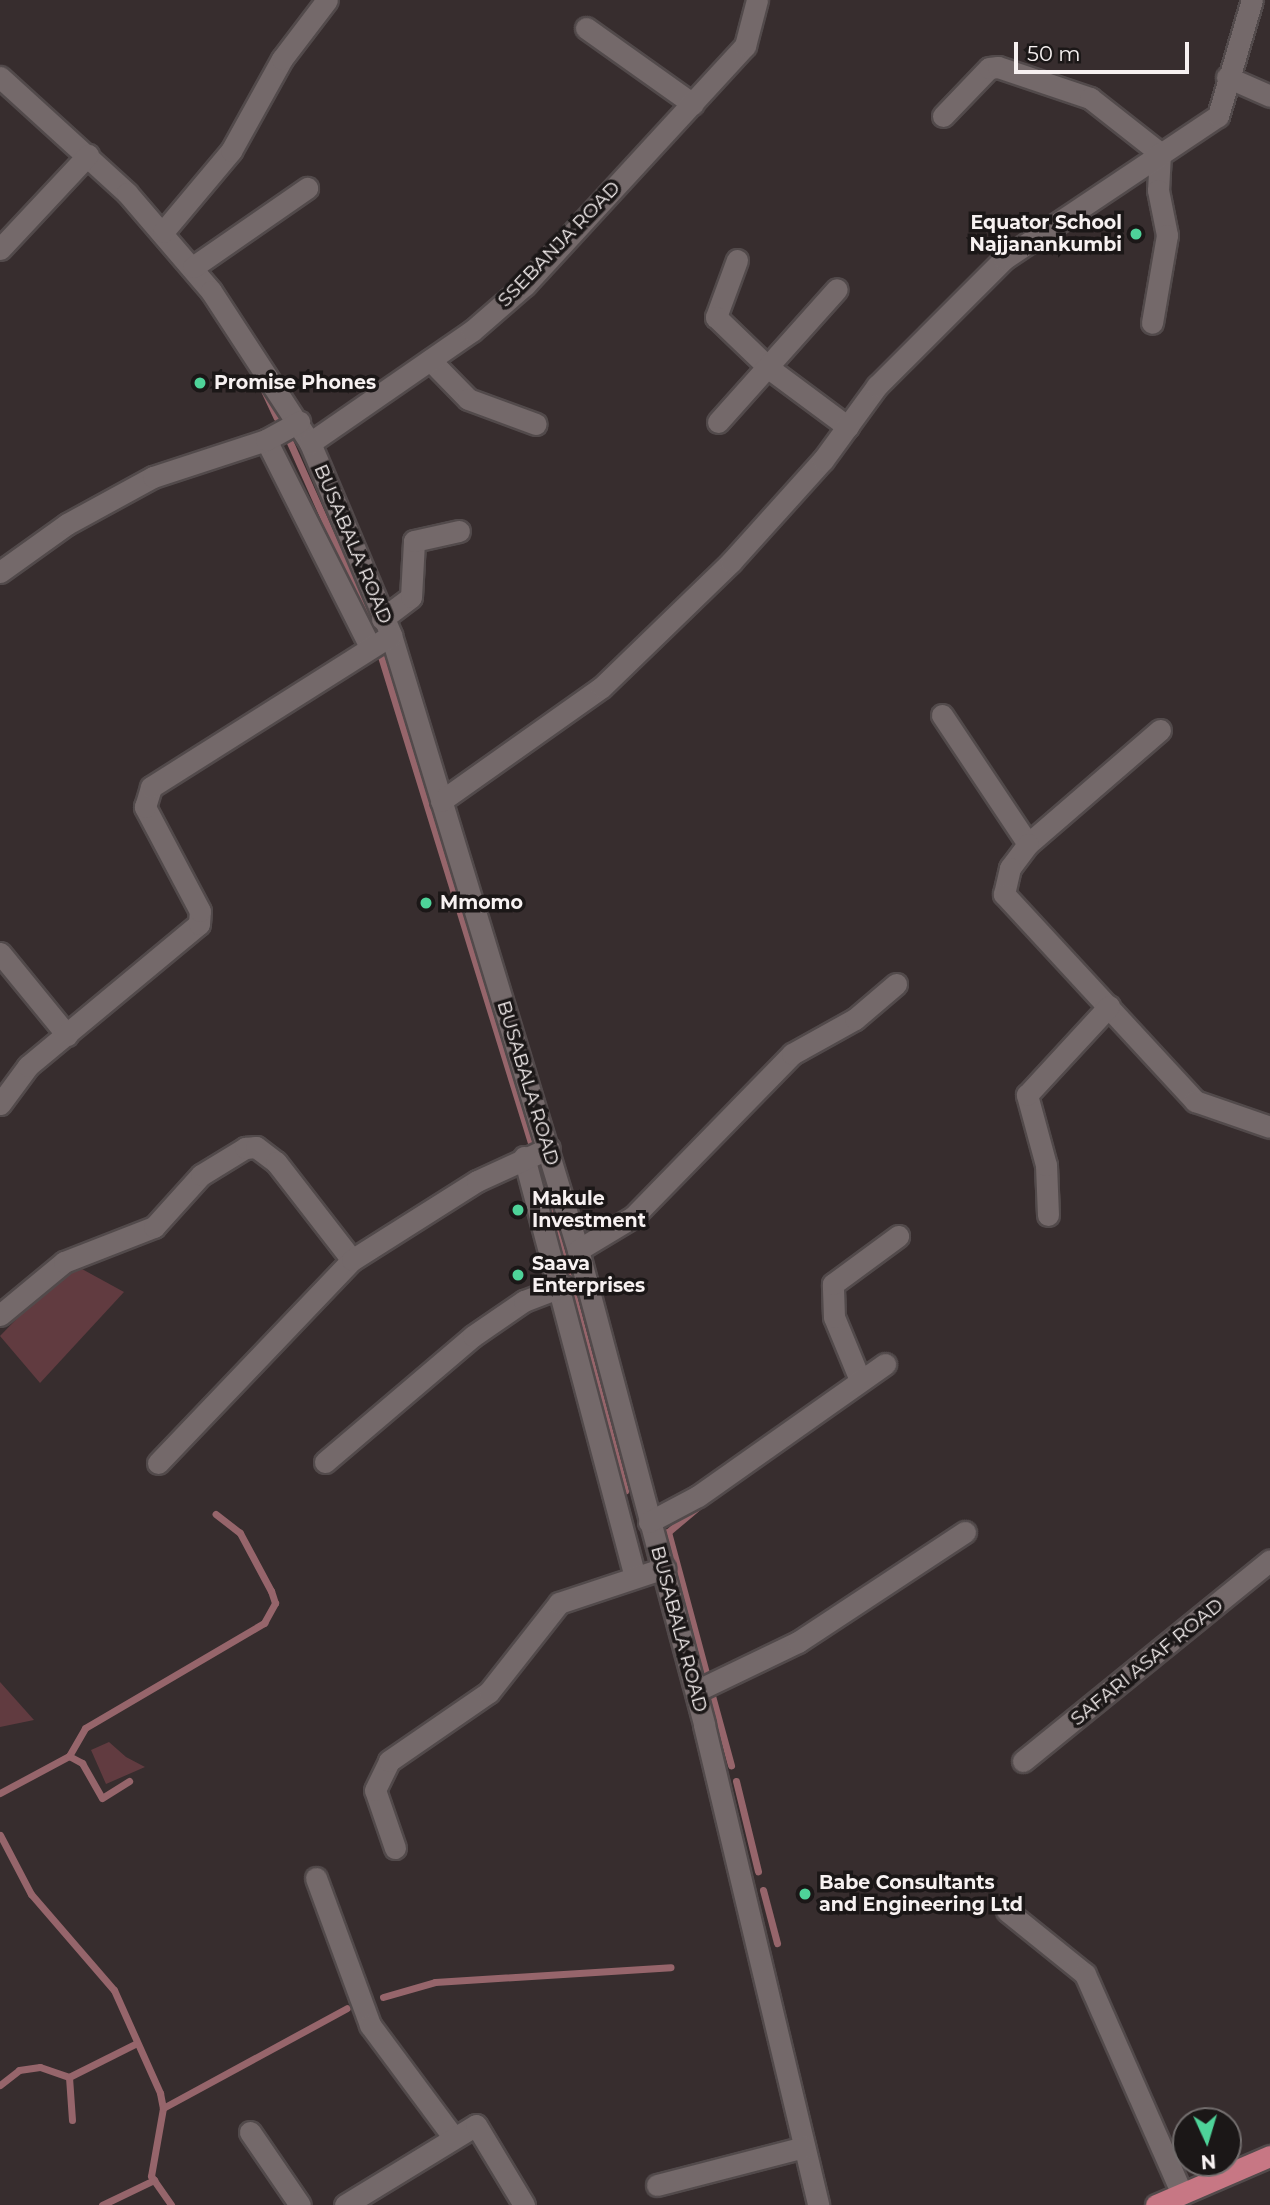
<!DOCTYPE html>
<style>
body{margin:0}
#map{position:relative;width:1270px;height:2205px;overflow:hidden;background:#372d2e;font-family:Montserrat,sans-serif}
div>[style]{position:absolute}
.green>*{inset:0;background:#613b40}
.stream>*{height:7px;margin:-3.5px;padding:0 3.5px;transform-origin:3.5px;border-radius:3.5px;background:#96656b}
.roads{filter:drop-shadow(2px 0 #524a4b) drop-shadow(-2px 0 #524a4b) drop-shadow(0 2px #524a4b) drop-shadow(0 -2px #524a4b)}
.minor>*{height:21px;margin:-10.5px;padding:0 10.5px;transform-origin:10.5px;border-radius:10.5px;background:#74696a}
.major>*{height:21px;margin:-10.5px;padding:0 10.5px;transform-origin:10.5px;border-radius:10.5px;background:#c77784}
.dots>*{width:19px;height:19px;translate:-50% -50%;box-sizing:border-box;border:4px solid #1b1717;border-radius:50%}
span{translate:-50% -50%;white-space:nowrap;text-align:center;line-height:1.15;-webkit-text-stroke:7px #1b1717;paint-order:stroke}
.poi-label{font-size:19px;color:#f7f1f1;font-weight:700}
.right{translate:-100% -50%;text-align:right}
.left{translate:0 -50%;text-align:left}
.street-label{font-size:19px;color:#f7f1f1}
.north{position:absolute;left:1172px;top:2107px;width:70px;height:70px;box-sizing:border-box;background:#1b1717;border:2px solid #736e6e;border-radius:50%;rotate:176deg;font-size:19px;font-weight:700;line-height:28px;text-align:center;color:#f7f1f1}
.north::after{content:'';display:block;margin:auto;width:24px;height:32px;background:#4ed399;clip-path:polygon(50% 0,100% 100%,50% 72%,0 100%)}
.scale{position:absolute;left:1014px;top:42px;width:175px;height:32px;box-sizing:border-box;border:4px solid #f7f1f1;border-top:0;padding-left:9px;font-size:21px;line-height:24px;white-space:nowrap;color:#f7f1f1;-webkit-text-stroke:5px #1b1717;paint-order:stroke}
</style>
<div id="map">
<div class="green">
<div style="clip-path:polygon(71px 1263px,124px 1292px,40px 1383px,0 1336px)"></div>
<div style="clip-path:polygon(0 1682px,34px 1720px,0 1727px)"></div>
<div style="clip-path:polygon(109px 1742px,126px 1757px,145px 1767px,106px 1784px,91px 1750px)"></div>
</div>
<div class="stream">
<div style="left:262px;top:386px;width:35px;rotate:65deg"></div>
<div style="left:288px;top:438px;width:204px;rotate:66deg"></div>
<div style="left:379px;top:650px;width:516px;rotate:72.86deg"></div>
<div style="left:540px;top:1171px;width:331px;rotate:75.1deg"></div>
<div style="left:700px;top:1505px;width:42px;rotate:139.8deg"></div>
<div style="left:668px;top:1532px;width:150px;rotate:74.9deg"></div>
<div style="left:711px;top:1692px;width:76px;rotate:74.7deg"></div>
<div style="left:69px;top:1756px;width:32px;rotate:-60deg"></div>
<div style="left:85px;top:1728px;width:208px;rotate:-30.4deg"></div>
<div style="left:264px;top:1623px;width:23px;rotate:-61deg"></div>
<div style="left:275px;top:1603px;width:13px;rotate:-108deg"></div>
<div style="left:271px;top:1591px;width:66px;rotate:-118.1deg"></div>
<div style="left:240px;top:1533px;width:31px;rotate:-142deg"></div>
<div style="left:736px;top:1781px;width:93px;rotate:76.3deg"></div>
<div style="left:0;top:1793px;width:78px;rotate:-28.2deg"></div>
<div style="left:69px;top:1756px;width:15px;rotate:28deg"></div>
<div style="left:82px;top:1763px;width:40px;rotate:60.3deg"></div>
<div style="left:102px;top:1798px;width:32px;rotate:-32deg"></div>
<div style="left:0;top:1835px;width:67px;rotate:62.3deg"></div>
<div style="left:31px;top:1894px;width:127px;rotate:49.2deg"></div>
<div style="left:114px;top:1990px;width:113px;rotate:65.9deg"></div>
<div style="left:160px;top:2093px;width:15px;rotate:79deg"></div>
<div style="left:163px;top:2108px;width:69px;rotate:100deg"></div>
<div style="left:151px;top:2176px;width:35px;rotate:55deg"></div>
<div style="left:763px;top:1890px;width:55px;rotate:75.2deg"></div>
<div style="left:383px;top:1997px;width:54px;rotate:-16.1deg"></div>
<div style="left:435px;top:1982px;width:236px;rotate:-3.6deg"></div>
<div style="left:0;top:2085px;width:24px;rotate:-38deg"></div>
<div style="left:19px;top:2070px;width:21px;rotate:-8deg"></div>
<div style="left:40px;top:2067px;width:31px;rotate:19deg"></div>
<div style="left:163px;top:2108px;width:209px;rotate:-28.5deg"></div>
<div style="left:72px;top:2120px;width:43px;rotate:-94deg"></div>
<div style="left:69px;top:2077px;width:74px;rotate:-26.6deg"></div>
<div style="left:102px;top:2205px;width:58px;rotate:-25.7deg"></div>
</div>
<div class="roads">
<div class="minor">
<div style="left:586px;top:28px;width:131px;rotate:35.4deg"></div>
<div style="left:0;top:77px;width:172px;rotate:42.4deg"></div>
<div style="left:127px;top:193px;width:129px;rotate:49.4deg"></div>
<div style="left:211px;top:291px;width:181px;rotate:56.9deg"></div>
<div style="left:310px;top:443px;width:208px;rotate:67.1deg"></div>
<div style="left:391px;top:635px;width:643px;rotate:73.09deg"></div>
<div style="left:578px;top:1250px;width:491px;rotate:75.1deg"></div>
<div style="left:704px;top:1725px;width:493px;rotate:76.6deg"></div>
<div style="left:1227px;top:77px;width:47px;rotate:23.8deg"></div>
<div style="left:943px;top:116px;width:66px;rotate:-46.2deg"></div>
<div style="left:989px;top:68px;width:9px;rotate:-6deg"></div>
<div style="left:998px;top:67px;width:97px;rotate:18.6deg"></div>
<div style="left:1090px;top:98px;width:89px;rotate:38.2deg"></div>
<div style="left:1160px;top:153px;width:37px;rotate:93deg"></div>
<div style="left:1158px;top:190px;width:46px;rotate:78.7deg"></div>
<div style="left:1167px;top:235px;width:89px;rotate:99.7deg"></div>
<div style="left:163px;top:232px;width:106px;rotate:-50deg"></div>
<div style="left:231px;top:151px;width:105px;rotate:-61deg"></div>
<div style="left:282px;top:59px;width:74px;rotate:-52.7deg"></div>
<div style="left:0;top:249px;width:129px;rotate:-46.9deg"></div>
<div style="left:737px;top:260px;width:61px;rotate:110.2deg"></div>
<div style="left:716px;top:317px;width:75px;rotate:43.9deg"></div>
<div style="left:770px;top:369px;width:97px;rotate:36.6deg"></div>
<div style="left:193px;top:267px;width:139px;rotate:-34.7deg"></div>
<div style="left:430px;top:360px;width:54px;rotate:45.7deg"></div>
<div style="left:468px;top:399px;width:72px;rotate:20.2deg"></div>
<div style="left:718px;top:422px;width:178px;rotate:-48.2deg"></div>
<div style="left:266px;top:440px;width:229px;rotate:63.3deg"></div>
<div style="left:310px;top:443px;width:197px;rotate:-34.7deg"></div>
<div style="left:472px;top:331px;width:70px;rotate:-41deg"></div>
<div style="left:525px;top:285px;width:325px;rotate:-47.4deg"></div>
<div style="left:745px;top:46px;width:48px;rotate:-75.4deg"></div>
<div style="left:0;top:572px;width:82px;rotate:-35.6deg"></div>
<div style="left:67px;top:524px;width:98px;rotate:-28.7deg"></div>
<div style="left:153px;top:477px;width:119px;rotate:-18.1deg"></div>
<div style="left:266px;top:440px;width:38px;rotate:-29deg"></div>
<div style="left:382px;top:619px;width:36px;rotate:-37deg"></div>
<div style="left:411px;top:597px;width:56px;rotate:-86.9deg"></div>
<div style="left:414px;top:541px;width:46px;rotate:-12.5deg"></div>
<div style="left:942px;top:715px;width:155px;rotate:56.3deg"></div>
<div style="left:1160px;top:730px;width:174px;rotate:139.2deg"></div>
<div style="left:1028px;top:844px;width:30px;rotate:127deg"></div>
<div style="left:1010px;top:868px;width:27px;rotate:103deg"></div>
<div style="left:1004px;top:894px;width:282px;rotate:47.3deg"></div>
<div style="left:1195px;top:1101px;width:79px;rotate:19.1deg"></div>
<div style="left:441px;top:801px;width:197px;rotate:-35.3deg"></div>
<div style="left:602px;top:687px;width:180px;rotate:-44.1deg"></div>
<div style="left:731px;top:562px;width:137px;rotate:-48deg"></div>
<div style="left:823px;top:460px;width:92px;rotate:-53.9deg"></div>
<div style="left:877px;top:386px;width:180px;rotate:-45deg"></div>
<div style="left:1004px;top:259px;width:257px;rotate:-33.8deg"></div>
<div style="left:1218px;top:116px;width:121px;rotate:-73.7deg"></div>
<div style="left:0;top:953px;width:106px;rotate:50.7deg"></div>
<div style="left:0;top:1104px;width:47px;rotate:-53.6deg"></div>
<div style="left:28px;top:1066px;width:222px;rotate:-39.7deg"></div>
<div style="left:199px;top:924px;width:13px;rotate:-86deg"></div>
<div style="left:200px;top:911px;width:118px;rotate:-117.9deg"></div>
<div style="left:145px;top:807px;width:21px;rotate:-73deg"></div>
<div style="left:151px;top:787px;width:284px;rotate:-32.3deg"></div>
<div style="left:524px;top:1157px;width:434px;rotate:75.2deg"></div>
<div style="left:1048px;top:1215px;width:50px;rotate:-92.3deg"></div>
<div style="left:1046px;top:1165px;width:73px;rotate:-105.2deg"></div>
<div style="left:1027px;top:1095px;width:121px;rotate:-47.3deg"></div>
<div style="left:578px;top:1250px;width:64px;rotate:-31deg"></div>
<div style="left:633px;top:1217px;width:228px;rotate:-45.7deg"></div>
<div style="left:792px;top:1054px;width:72px;rotate:-29.1deg"></div>
<div style="left:855px;top:1019px;width:54px;rotate:-40.5deg"></div>
<div style="left:0;top:1315px;width:83px;rotate:-39.6deg"></div>
<div style="left:64px;top:1262px;width:97px;rotate:-21.3deg"></div>
<div style="left:154px;top:1227px;width:70px;rotate:-47.9deg"></div>
<div style="left:201px;top:1175px;width:52px;rotate:-31.5deg"></div>
<div style="left:245px;top:1148px;width:11px;rotate:-5deg"></div>
<div style="left:256px;top:1147px;width:25px;rotate:37deg"></div>
<div style="left:276px;top:1162px;width:124px;rotate:52.2deg"></div>
<div style="left:860px;top:1380px;width:68px;rotate:-112.4deg"></div>
<div style="left:834px;top:1317px;width:33px;rotate:-92deg"></div>
<div style="left:833px;top:1284px;width:81px;rotate:-36.4deg"></div>
<div style="left:325px;top:1462px;width:194px;rotate:-40.4deg"></div>
<div style="left:473px;top:1336px;width:62px;rotate:-34.5deg"></div>
<div style="left:524px;top:1301px;width:42px;rotate:-21deg"></div>
<div style="left:158px;top:1463px;width:281px;rotate:-46.3deg"></div>
<div style="left:352px;top:1260px;width:148px;rotate:-32.3deg"></div>
<div style="left:477px;top:1181px;width:79px;rotate:-24.6deg"></div>
<div style="left:649px;top:1522px;width:55px;rotate:-28deg"></div>
<div style="left:698px;top:1496px;width:229px;rotate:-35.2deg"></div>
<div style="left:696px;top:1691px;width:113px;rotate:-25.7deg"></div>
<div style="left:798px;top:1642px;width:200px;rotate:-33.4deg"></div>
<div style="left:1023px;top:1761px;width:318px;rotate:-39.1deg"></div>
<div style="left:395px;top:1848px;width:61px;rotate:-109deg"></div>
<div style="left:375px;top:1790px;width:32px;rotate:-64deg"></div>
<div style="left:389px;top:1761px;width:121px;rotate:-34.6deg"></div>
<div style="left:489px;top:1692px;width:113px;rotate:-51.8deg"></div>
<div style="left:559px;top:1603px;width:111px;rotate:-18.4deg"></div>
<div style="left:316px;top:1878px;width:157px;rotate:69.8deg"></div>
<div style="left:370px;top:2025px;width:136px;rotate:53.4deg"></div>
<div style="left:1007px;top:1911px;width:100px;rotate:38.9deg"></div>
<div style="left:1085px;top:1974px;width:240px;rotate:66.2deg"></div>
<div style="left:250px;top:2132px;width:88px;rotate:55.6deg"></div>
<div style="left:657px;top:2185px;width:152px;rotate:-14.5deg"></div>
<div style="left:345px;top:2205px;width:153px;rotate:-31.4deg"></div>
<div style="left:476px;top:2125px;width:93px;rotate:59deg"></div>
</div>
<div class="major">
<div style="left:1156px;top:2205px;width:124px;rotate:-23.3deg"></div>
</div>
</div>
<div class="dots">
<div style="left:1136px;top:234px;background:#4ed399"></div>
<div style="left:200px;top:383px;background:#4ed399"></div>
<div style="left:426px;top:903px;background:#4ed399"></div>
<div style="left:518px;top:1210px;background:#4ed399"></div>
<div style="left:518px;top:1275px;background:#4ed399"></div>
<div style="left:805px;top:1894px;background:#4ed399"></div>
</div>
<div class="poi-label">
<span class="right" style="left:1122px;top:234px">Equator School<br>Najjanankumbi</span>
<span class="left" style="left:214px;top:383px">Promise Phones</span>
<span class="left" style="left:440px;top:903px">Mmomo</span>
<span class="left" style="left:532px;top:1210px">Makule<br>Investment</span>
<span class="left" style="left:532px;top:1275px">Saava<br>Enterprises</span>
<span class="left" style="left:819px;top:1894px">Babe Consultants<br>and Engineering Ltd</span>
</div>
<div class="street-label">
<span style="left:559px;top:244px;rotate:-46deg">SSEBANJA ROAD</span>
<span style="left:353px;top:544px;rotate:67deg">BUSABALA ROAD</span>
<span style="left:528px;top:1083px;rotate:73deg">BUSABALA ROAD</span>
<span style="left:679px;top:1629px;rotate:75deg">BUSABALA ROAD</span>
<span style="left:1147px;top:1662px;rotate:-39deg">SAFARI ASAF ROAD</span>
</div>
<div class="north">N</div>
<div class="scale">50 m</div>
</div>
